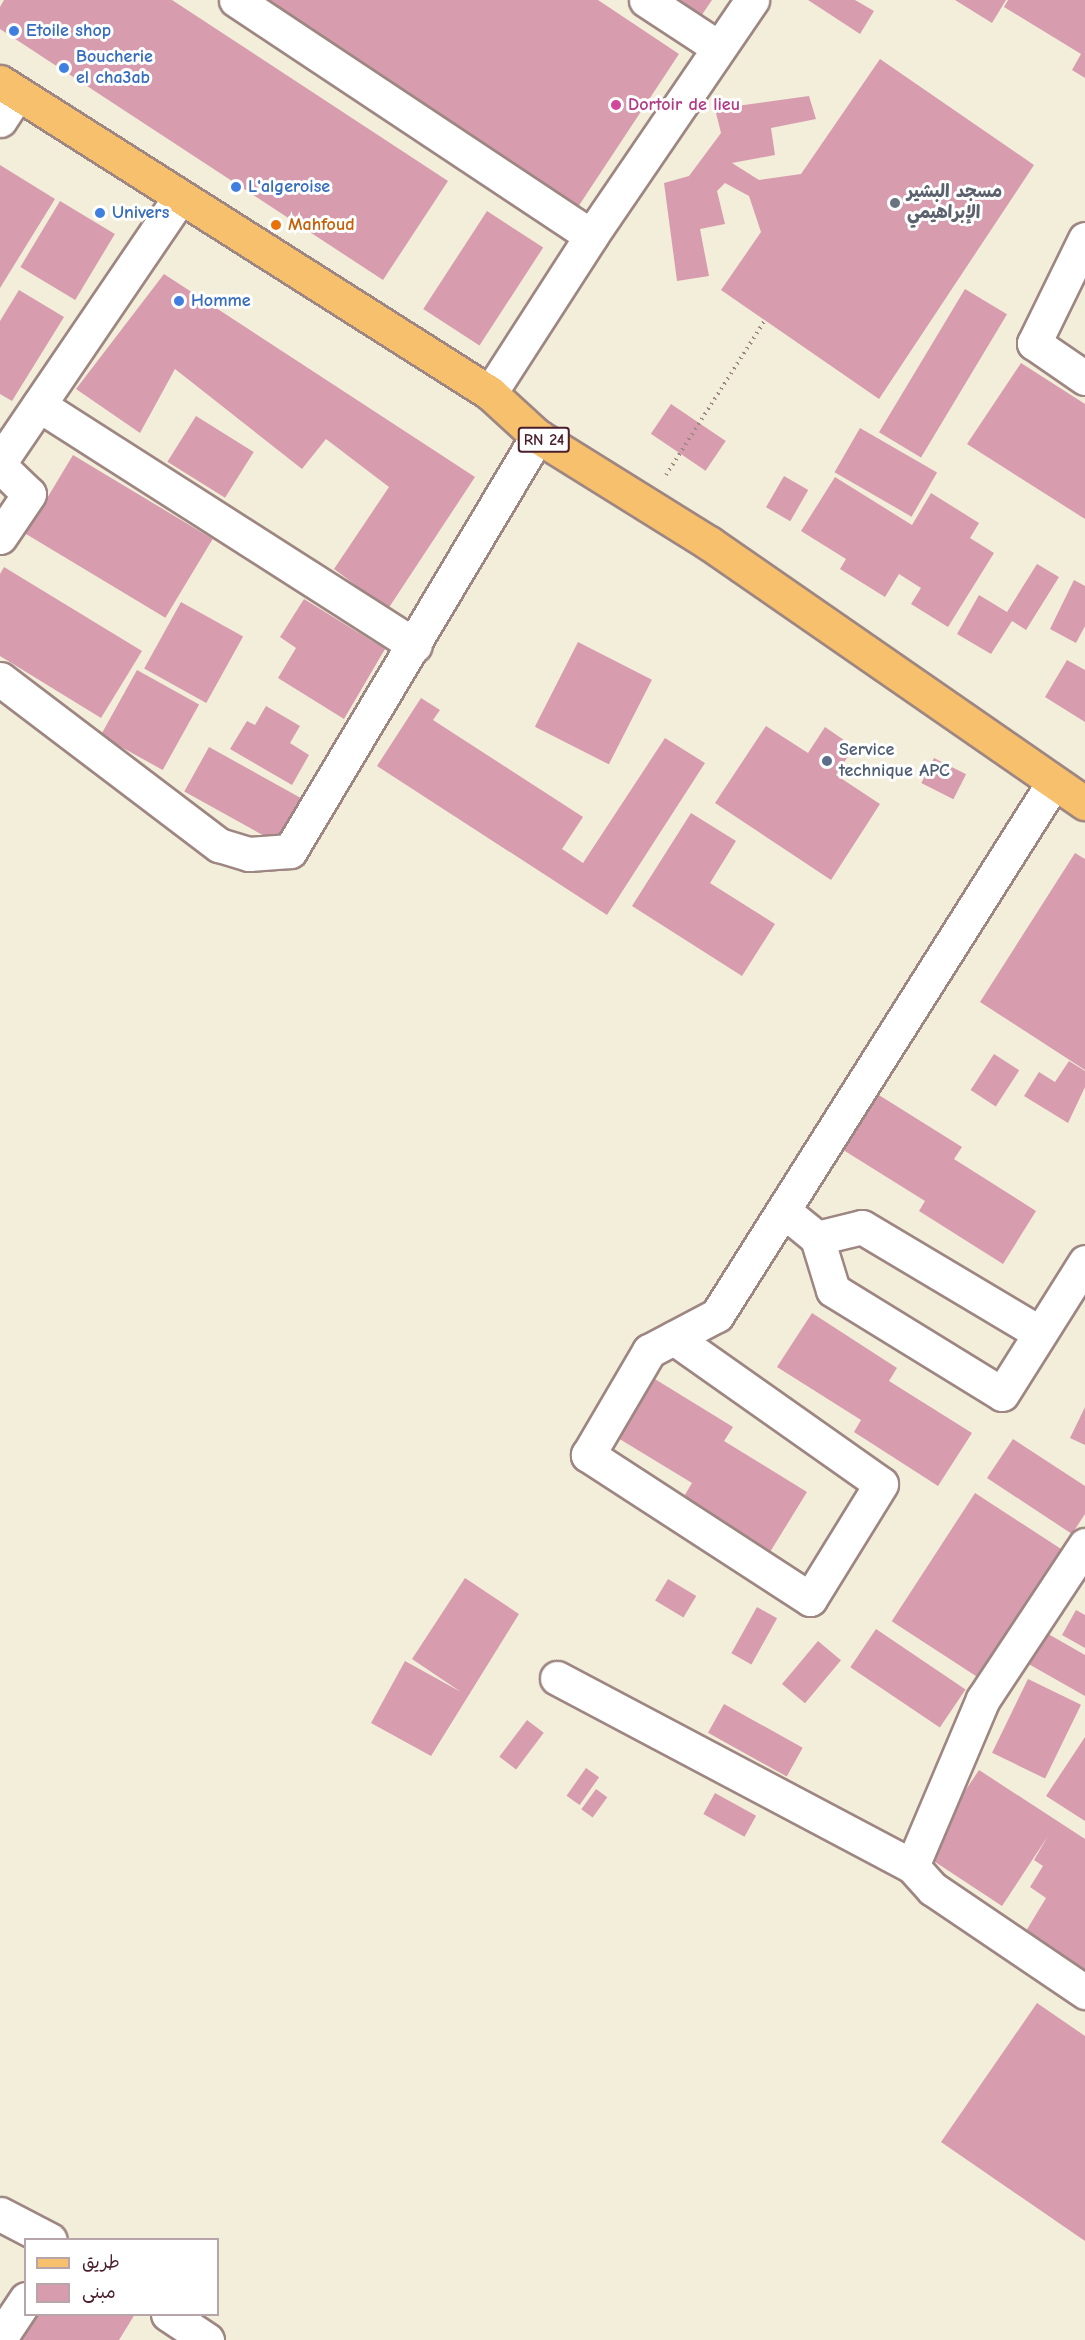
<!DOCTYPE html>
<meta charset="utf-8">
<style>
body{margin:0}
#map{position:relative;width:1085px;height:2340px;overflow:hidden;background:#f2eeda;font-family:"Comic Neue","Playpen Sans Arabic",sans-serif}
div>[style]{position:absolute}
.building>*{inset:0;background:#d79daf;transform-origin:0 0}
.path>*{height:4px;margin-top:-2px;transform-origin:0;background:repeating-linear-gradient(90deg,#9e8682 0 1.5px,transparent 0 6px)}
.roads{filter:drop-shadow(2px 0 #9e8682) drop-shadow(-2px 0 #9e8682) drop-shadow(0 2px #9e8682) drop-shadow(0 -2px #9e8682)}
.minor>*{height:33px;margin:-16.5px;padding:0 16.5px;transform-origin:16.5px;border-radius:16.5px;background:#fff}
.major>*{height:33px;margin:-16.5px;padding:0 16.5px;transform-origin:16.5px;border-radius:16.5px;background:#f7c06c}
.dots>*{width:16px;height:16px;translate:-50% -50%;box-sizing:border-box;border:3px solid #fff;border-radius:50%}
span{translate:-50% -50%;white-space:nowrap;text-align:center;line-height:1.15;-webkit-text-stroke:6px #fff;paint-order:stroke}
.shield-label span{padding:2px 4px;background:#fff;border:2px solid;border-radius:4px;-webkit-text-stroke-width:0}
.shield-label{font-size:16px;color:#4a1f2b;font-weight:700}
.shop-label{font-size:18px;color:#366cbe;font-weight:700}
.left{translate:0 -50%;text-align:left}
.hotel-label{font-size:18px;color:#b23c85;font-weight:700}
.worship-label{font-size:18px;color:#5b616d;font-weight:700}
.food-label{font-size:18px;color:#c56008;font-weight:700}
.service-label{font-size:18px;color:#4e5e75;font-weight:700}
.legend{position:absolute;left:24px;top:2238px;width:195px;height:78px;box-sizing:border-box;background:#fff;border:2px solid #b7a5aa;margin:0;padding:8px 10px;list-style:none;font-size:18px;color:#4a1f2b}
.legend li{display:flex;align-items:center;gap:12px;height:30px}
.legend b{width:30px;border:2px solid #b7a5aa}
</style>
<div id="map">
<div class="building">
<div style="clip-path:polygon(4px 0,172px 0,448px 181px,383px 280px,0 29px,0 7px)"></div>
<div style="clip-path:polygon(254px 0,598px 0,679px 54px,574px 213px)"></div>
<div style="clip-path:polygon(658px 0,712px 0,695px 25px)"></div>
<div style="clip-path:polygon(808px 0,855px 0,874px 11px,860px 34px)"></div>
<div style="clip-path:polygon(955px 0,1006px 0,992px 23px)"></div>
<div style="clip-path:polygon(1008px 0,1085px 0,1085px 78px,1072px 70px,1081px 54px,1004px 7px)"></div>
<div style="clip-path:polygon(880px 59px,1034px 165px,879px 399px,721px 290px,761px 232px,749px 196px,725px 183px,717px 191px,725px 224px,700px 229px,709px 276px,677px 281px,664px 183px,689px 176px,721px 133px,715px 109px,809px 96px,816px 119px,771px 128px,775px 155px,732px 163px,759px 180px,801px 174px)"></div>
<div style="clip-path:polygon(0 165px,55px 199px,0 288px)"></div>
<div style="left:60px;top:201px;width:64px;height:77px;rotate:31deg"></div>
<div style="left:487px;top:211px;width:67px;height:117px;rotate:33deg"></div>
<div style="clip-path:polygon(164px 274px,475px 477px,388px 609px,334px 569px,389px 487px,326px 439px,302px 469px,175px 369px,140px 433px,76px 389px)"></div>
<div style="left:965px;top:289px;width:49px;height:167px;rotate:31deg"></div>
<div style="clip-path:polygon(19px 290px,64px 317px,12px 401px,0 394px,0 321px)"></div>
<div style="clip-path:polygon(1021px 363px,1085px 404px,1085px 519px,967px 444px)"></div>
<div style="left:671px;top:404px;width:66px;height:36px;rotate:34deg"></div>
<div style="left:196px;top:416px;width:68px;height:54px;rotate:32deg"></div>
<div style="left:860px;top:428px;width:89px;height:51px;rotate:30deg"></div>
<div style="left:73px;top:455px;width:163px;height:92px;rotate:31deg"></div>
<div style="left:784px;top:476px;width:28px;height:36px;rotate:30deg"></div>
<div style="clip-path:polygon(835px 477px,912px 525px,931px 493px,979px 523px,970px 538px,994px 553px,948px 627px,911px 604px,921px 588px,899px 574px,885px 597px,840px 569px,846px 559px,801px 531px)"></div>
<div style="clip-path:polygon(1037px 564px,1059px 577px,1026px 630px,1012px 621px,991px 654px,957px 634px,979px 595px,1007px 612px)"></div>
<div style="clip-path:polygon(4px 567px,142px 651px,101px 718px,0 656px,0 574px)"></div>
<div style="clip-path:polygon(1074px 580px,1085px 586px,1085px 626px,1076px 643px,1050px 629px)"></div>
<div style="clip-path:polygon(304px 599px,385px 649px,344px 719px,278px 678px,296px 648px,280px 637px)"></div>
<div style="left:181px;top:602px;width:71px;height:76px;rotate:29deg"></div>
<div style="left:578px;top:642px;width:83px;height:95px;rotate:27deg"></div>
<div style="clip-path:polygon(1067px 660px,1085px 670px,1085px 722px,1045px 697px)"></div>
<div style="left:137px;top:670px;width:71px;height:75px;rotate:29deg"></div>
<div style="clip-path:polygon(421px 698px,440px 710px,433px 720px,583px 817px,562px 849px,583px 863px,665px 738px,705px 763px,607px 915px,377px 766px)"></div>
<div style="clip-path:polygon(266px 706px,300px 726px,290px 743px,309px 755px,292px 785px,230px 749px,247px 721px,255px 725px)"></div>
<div style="clip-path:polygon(766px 726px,808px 753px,825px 727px,854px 747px,836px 775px,880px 804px,831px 880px,715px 803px)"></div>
<div style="left:209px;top:747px;width:106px;height:51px;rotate:29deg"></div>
<div style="left:934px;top:758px;width:36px;height:28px;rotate:27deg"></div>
<div style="clip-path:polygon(691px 813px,736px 841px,710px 883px,775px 924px,742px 976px,632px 906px)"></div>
<div style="clip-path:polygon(1075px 853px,1085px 859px,1085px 1070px,980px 1002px)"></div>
<div style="left:994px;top:1054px;width:30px;height:43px;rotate:33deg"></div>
<div style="clip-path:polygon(1069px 1061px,1085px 1071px,1085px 1087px,1068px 1123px,1024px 1096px,1039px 1072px,1055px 1082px)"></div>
<div style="clip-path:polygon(874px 1092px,962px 1147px,954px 1159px,1036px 1211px,1003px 1264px,919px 1211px,925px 1201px,840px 1148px)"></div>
<div style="clip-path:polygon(812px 1313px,897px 1368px,889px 1381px,972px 1433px,938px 1486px,854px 1432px,861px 1420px,777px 1367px)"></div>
<div style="clip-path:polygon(650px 1376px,733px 1427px,724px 1441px,807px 1492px,770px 1552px,683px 1498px,692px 1483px,613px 1435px)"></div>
<div style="clip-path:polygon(1085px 1407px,1085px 1445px,1070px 1438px)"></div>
<div style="clip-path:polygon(1013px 1439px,1085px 1486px,1085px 1514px,1072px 1534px,987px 1478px)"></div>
<div style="left:975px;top:1493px;width:105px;height:153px;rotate:33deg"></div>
<div style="clip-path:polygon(465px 1578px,519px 1614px,431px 1756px,371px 1723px,405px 1661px,461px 1692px,412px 1659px)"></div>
<div style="left:668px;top:1579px;width:33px;height:25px;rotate:31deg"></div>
<div style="left:757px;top:1607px;width:23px;height:53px;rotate:29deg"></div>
<div style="clip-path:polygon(1076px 1610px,1085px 1615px,1085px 1648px,1062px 1635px)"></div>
<div style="clip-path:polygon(1036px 1627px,1085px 1655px,1085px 1696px,1018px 1658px)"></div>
<div style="left:876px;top:1629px;width:108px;height:46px;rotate:34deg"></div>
<div style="left:818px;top:1641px;width:30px;height:56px;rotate:40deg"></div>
<div style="left:1028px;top:1679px;width:59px;height:82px;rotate:26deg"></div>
<div style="left:724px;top:1704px;width:90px;height:33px;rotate:29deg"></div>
<div style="left:527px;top:1720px;width:21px;height:46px;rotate:37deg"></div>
<div style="clip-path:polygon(1085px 1737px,1085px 1821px,1046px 1796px)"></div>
<div style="left:586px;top:1768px;width:16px;height:34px;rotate:35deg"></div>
<div style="clip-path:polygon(979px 1770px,1085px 1839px,1085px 1981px,1020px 1941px,1046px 1898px,1030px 1887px,1043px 1866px,1034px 1860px,1048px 1836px,1002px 1906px,923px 1854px)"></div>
<div style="left:596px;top:1789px;width:14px;height:25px;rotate:36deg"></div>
<div style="left:715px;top:1793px;width:47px;height:24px;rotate:29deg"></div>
<div style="clip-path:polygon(1037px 2003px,1085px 2036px,1085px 2241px,941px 2142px)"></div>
<div style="clip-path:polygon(29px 2314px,135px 2314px,119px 2340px,13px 2340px)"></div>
</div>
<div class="path">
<div style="left:666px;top:475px;width:184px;rotate:-57.4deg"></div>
</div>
<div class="roads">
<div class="minor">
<div style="left:236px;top:0;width:426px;rotate:33.6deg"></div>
<div style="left:646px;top:0;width:87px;rotate:33.3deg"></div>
<div style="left:0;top:120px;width:31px;rotate:-57deg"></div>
<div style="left:1085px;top:239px;width:116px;rotate:116.1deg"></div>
<div style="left:1034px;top:343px;width:62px;rotate:34.5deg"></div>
<div style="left:490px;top:393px;width:187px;rotate:-57.2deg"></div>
<div style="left:591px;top:236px;width:286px;rotate:-55.7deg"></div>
<div style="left:39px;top:405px;width:446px;rotate:32.6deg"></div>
<div style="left:0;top:462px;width:318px;rotate:-55.8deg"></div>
<div style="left:0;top:466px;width:40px;rotate:44deg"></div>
<div style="left:29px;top:494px;width:52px;rotate:124deg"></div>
<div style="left:0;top:679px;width:275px;rotate:37.2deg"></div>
<div style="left:219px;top:845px;width:31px;rotate:17deg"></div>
<div style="left:249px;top:854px;width:41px;rotate:-4.2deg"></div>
<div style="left:290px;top:851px;width:483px;rotate:-59.2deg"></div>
<div style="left:785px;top:1212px;width:41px;rotate:39.1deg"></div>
<div style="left:817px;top:1238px;width:54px;rotate:72.9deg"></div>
<div style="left:833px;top:1290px;width:198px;rotate:31.6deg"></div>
<div style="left:1002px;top:1394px;width:156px;rotate:-57.8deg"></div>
<div style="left:817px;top:1238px;width:46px;rotate:-13.7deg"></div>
<div style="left:862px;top:1227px;width:207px;rotate:30.8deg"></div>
<div style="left:674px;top:1338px;width:253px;rotate:35.2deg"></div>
<div style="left:881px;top:1484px;width:135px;rotate:121.7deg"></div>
<div style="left:810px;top:1599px;width:265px;rotate:-147deg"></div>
<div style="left:588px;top:1455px;width:121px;rotate:-59.6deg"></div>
<div style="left:649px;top:1351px;width:77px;rotate:-27.9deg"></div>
<div style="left:717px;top:1315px;width:629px;rotate:-57.72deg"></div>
<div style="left:1085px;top:1545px;width:185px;rotate:123.5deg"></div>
<div style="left:983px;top:1699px;width:181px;rotate:113deg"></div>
<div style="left:912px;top:1866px;width:31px;rotate:48deg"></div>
<div style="left:933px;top:1889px;width:184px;rotate:34.1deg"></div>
<div style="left:557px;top:1678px;width:402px;rotate:27.9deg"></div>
<div style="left:0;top:2214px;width:56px;rotate:27.5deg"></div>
<div style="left:168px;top:2314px;width:47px;rotate:33.7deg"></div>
<div style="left:0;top:2338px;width:47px;rotate:-56.3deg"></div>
</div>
<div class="major">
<div style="left:0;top:82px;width:580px;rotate:32.4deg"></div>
<div style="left:490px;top:393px;width:64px;rotate:42.5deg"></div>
<div style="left:537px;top:436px;width:203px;rotate:31.9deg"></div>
<div style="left:709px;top:543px;width:457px;rotate:34.7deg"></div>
</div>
</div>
<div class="dots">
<div style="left:14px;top:31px;background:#3f7fe0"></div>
<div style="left:64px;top:68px;background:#3f7fe0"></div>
<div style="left:616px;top:105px;background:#d1479c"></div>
<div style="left:236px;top:187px;background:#3f7fe0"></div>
<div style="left:895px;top:203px;background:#6b7280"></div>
<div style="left:100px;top:213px;background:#3f7fe0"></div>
<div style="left:276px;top:225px;background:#e8710a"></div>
<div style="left:179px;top:301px;background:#3f7fe0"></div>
<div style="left:827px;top:761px;background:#5c6f8a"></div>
</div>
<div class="shield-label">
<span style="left:544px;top:440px">RN 24</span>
</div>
<div class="shop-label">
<span class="left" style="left:26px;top:31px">Etoile shop</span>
<span class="left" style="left:76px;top:68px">Boucherie<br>el cha3ab</span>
<span class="left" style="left:248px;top:187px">L'algeroise</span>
<span class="left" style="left:112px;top:213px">Univers</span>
<span class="left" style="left:191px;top:301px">Homme</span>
</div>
<div class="hotel-label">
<span class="left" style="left:628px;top:105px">Dortoir de lieu</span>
</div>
<div class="worship-label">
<span class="left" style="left:907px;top:203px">مسجد البشير<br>الإبراهيمي</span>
</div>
<div class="food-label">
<span class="left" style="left:288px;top:225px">Mahfoud</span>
</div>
<div class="service-label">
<span class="left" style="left:839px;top:761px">Service<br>technique APC</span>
</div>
<ul class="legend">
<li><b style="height:8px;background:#f7c06c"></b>طريق</li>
<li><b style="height:16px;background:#d79daf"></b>مبنى</li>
</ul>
</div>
